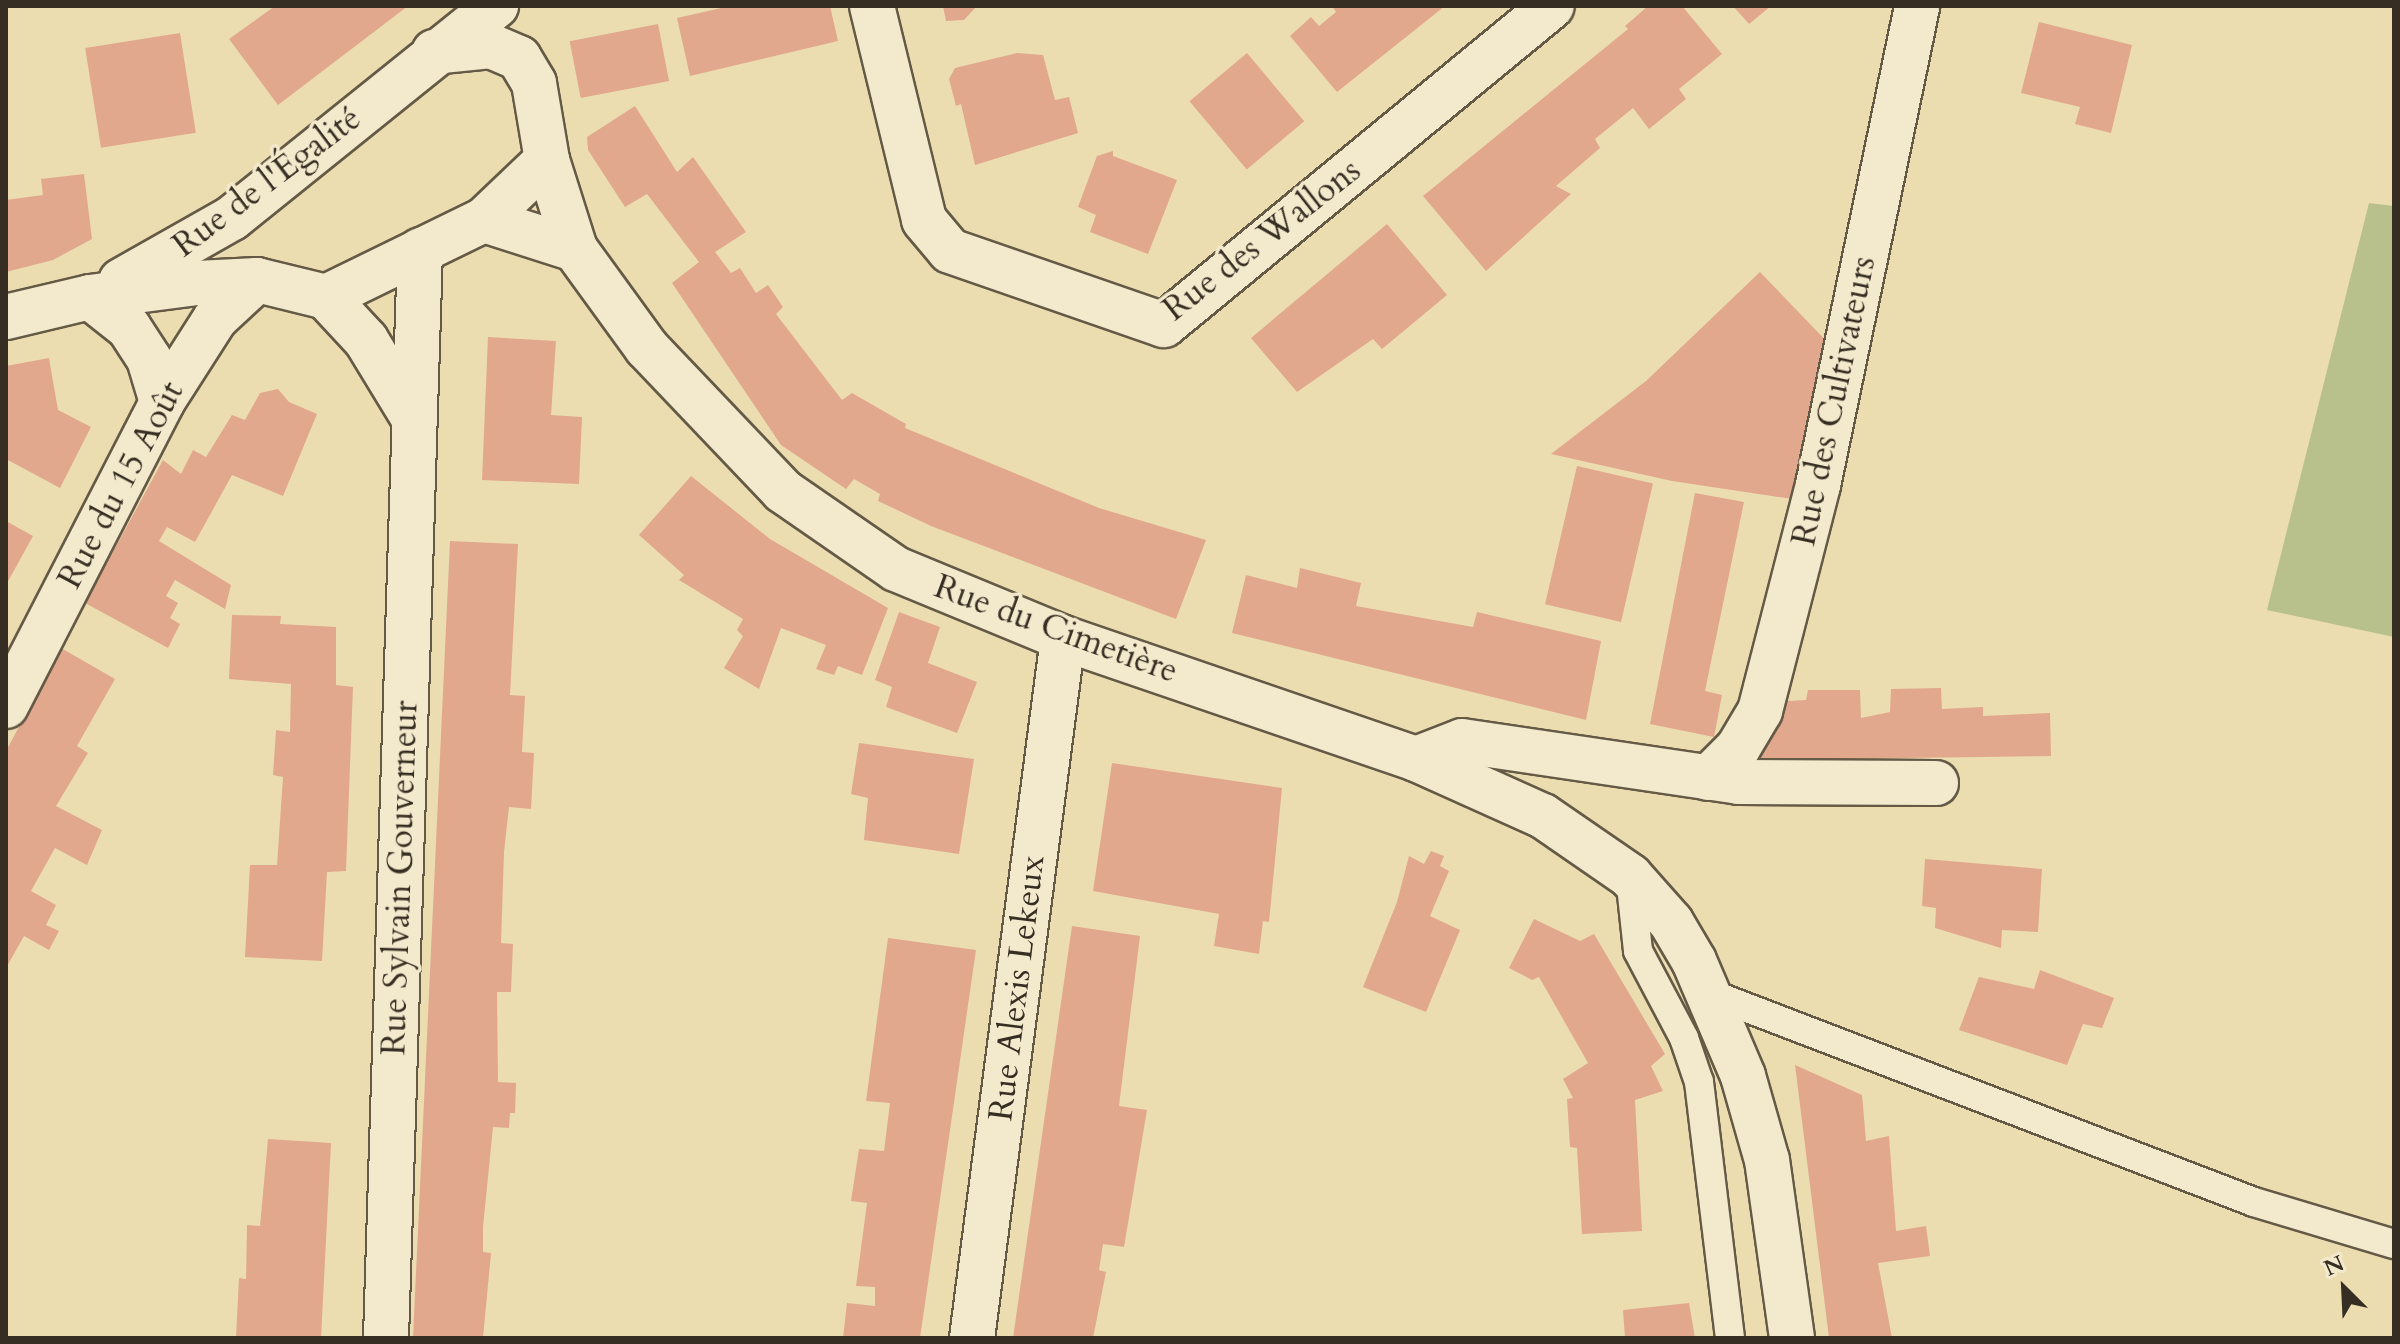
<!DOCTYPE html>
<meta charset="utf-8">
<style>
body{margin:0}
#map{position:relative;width:2400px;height:1344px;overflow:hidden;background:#ecddb0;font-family:Cardo,serif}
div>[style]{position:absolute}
.green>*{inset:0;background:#b8c08b}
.building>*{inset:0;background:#e1a88e;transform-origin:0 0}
.roads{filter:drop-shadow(2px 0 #645a46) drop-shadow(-2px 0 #645a46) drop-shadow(0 2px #645a46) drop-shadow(0 -2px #645a46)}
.service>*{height:28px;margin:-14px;padding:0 14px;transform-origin:14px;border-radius:14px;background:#f3e9cc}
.minor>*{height:44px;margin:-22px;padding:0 22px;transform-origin:22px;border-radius:22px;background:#f3e9cc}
.tertiary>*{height:44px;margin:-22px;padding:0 22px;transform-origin:22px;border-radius:22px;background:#f3e9cc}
span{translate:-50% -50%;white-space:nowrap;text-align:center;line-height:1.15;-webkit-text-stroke:7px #f3e9cc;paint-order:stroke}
.street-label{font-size:34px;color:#372e23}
.frame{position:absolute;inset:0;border:8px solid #372e23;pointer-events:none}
.north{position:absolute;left:2304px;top:1248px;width:80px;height:80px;-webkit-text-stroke:6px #f3e9cc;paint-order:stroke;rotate:336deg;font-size:22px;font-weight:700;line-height:32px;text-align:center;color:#372e23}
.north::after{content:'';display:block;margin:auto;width:28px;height:36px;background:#372e23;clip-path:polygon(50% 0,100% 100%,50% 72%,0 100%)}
</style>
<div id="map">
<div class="green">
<div style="clip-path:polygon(2369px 203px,2394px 206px,2394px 637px,2267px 610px)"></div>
</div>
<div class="building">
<div style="clip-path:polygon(275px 6px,293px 7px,408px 6px,278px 105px,229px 39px)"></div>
<div style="clip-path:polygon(730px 6px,830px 6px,838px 41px,690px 76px,677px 18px)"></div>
<div style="clip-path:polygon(943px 6px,977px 6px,964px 20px,946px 21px)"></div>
<div style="clip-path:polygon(1332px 6px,1445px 6px,1337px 92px,1290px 36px,1311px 17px,1319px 26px,1336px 12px)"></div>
<div style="clip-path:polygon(1648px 6px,1682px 6px,1722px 54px,1679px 89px,1686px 99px,1649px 129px,1633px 108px,1595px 139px,1600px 148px,1556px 186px,1571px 194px,1486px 271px,1423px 196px,1628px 29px,1625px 26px)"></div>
<div style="clip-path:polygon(1733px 6px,1771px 6px,1749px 24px)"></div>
<div style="clip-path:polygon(2039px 22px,2132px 45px,2111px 133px,2075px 124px,2080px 107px,2021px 93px)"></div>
<div style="left:658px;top:24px;width:58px;height:90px;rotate:79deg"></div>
<div style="left:180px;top:33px;width:101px;height:96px;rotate:81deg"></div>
<div style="clip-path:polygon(1017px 53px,1043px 55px,1055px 100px,1069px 97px,1078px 133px,975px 165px,961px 104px,956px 106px,949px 79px,955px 68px)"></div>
<div style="left:1247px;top:53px;width:89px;height:75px;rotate:50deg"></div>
<div style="clip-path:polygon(635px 106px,677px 172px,693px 157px,746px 232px,715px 252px,731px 273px,740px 268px,756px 293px,768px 285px,783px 307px,776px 314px,842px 400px,852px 393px,906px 424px,905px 428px,1099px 508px,1206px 540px,1176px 619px,931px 526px,878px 501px,880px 494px,854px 479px,846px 489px,781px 445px,672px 283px,699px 262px,647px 194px,625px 207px,588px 150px,587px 137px)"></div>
<div style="clip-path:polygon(1113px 151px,1113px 156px,1177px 180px,1148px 254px,1090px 232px,1096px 215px,1078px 207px,1097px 156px)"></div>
<div style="clip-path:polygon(84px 174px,92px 239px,53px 260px,6px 272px,6px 200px,43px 195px,41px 179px)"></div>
<div style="clip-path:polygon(1387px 224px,1447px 295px,1382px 349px,1373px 339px,1297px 392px,1251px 338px)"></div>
<div style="clip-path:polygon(1760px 272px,1835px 350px,1799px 500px,1672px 481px,1551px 454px,1646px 381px)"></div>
<div style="clip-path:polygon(488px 337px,556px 341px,551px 415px,582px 417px,579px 484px,482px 480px)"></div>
<div style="clip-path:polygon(49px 358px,58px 410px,91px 427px,60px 488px,6px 459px,6px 366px)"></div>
<div style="clip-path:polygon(278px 389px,289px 402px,317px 414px,283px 496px,232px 475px,195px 542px,167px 527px,159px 541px,231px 585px,225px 609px,175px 580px,166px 596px,178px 603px,170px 618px,180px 624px,168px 648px,85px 603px,163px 460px,181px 474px,193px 450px,206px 457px,232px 415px,245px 420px,260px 393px)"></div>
<div style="left:1577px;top:466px;width:78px;height:142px;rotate:13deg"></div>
<div style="clip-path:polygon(691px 476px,770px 539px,888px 608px,862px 675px,838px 666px,834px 675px,816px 669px,826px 645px,781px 628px,759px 689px,724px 668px,743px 636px,737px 630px,743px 619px,679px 580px,684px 575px,639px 535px)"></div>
<div style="clip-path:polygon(1695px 493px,1744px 502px,1705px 691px,1722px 695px,1714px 737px,1650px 724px)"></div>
<div style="clip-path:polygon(6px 521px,33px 536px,6px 585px)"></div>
<div style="clip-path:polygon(450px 541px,518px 544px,510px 695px,525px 696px,522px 752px,534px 753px,531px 809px,509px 807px,504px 852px,501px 943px,513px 944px,511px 992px,497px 992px,498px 1082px,516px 1083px,515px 1113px,510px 1113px,509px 1128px,493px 1127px,483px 1227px,483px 1252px,491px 1253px,483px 1338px,413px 1338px)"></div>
<div style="clip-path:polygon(1300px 568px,1361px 583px,1356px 606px,1473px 627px,1477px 612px,1601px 641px,1586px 720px,1232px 633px,1246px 575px,1297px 588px)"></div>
<div style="clip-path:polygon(899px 612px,940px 627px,928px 663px,977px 682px,957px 733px,886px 707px,892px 687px,875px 680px)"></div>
<div style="clip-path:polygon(232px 615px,281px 616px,280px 624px,336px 627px,336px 685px,353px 687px,346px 871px,327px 872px,322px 961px,245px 957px,250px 865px,277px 865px,283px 777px,273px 775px,276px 730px,290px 732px,291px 684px,229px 679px)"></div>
<div style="clip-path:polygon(61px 648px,115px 679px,77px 746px,88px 753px,56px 806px,102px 830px,87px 865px,55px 848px,31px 891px,56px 905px,46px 925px,59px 931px,49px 950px,24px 936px,6px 968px,6px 751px)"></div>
<div style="clip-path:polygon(1941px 688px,1942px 709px,1983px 707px,1983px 716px,2050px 713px,2051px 756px,1752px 760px,1770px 702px,1806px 700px,1808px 690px,1860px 690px,1861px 718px,1890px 712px,1891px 689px)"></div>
<div style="clip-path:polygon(859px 743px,974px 759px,959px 854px,864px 840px,868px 798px,851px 794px)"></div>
<div style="clip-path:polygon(1112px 763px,1282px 788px,1269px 922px,1263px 921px,1259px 954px,1214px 946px,1219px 914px,1093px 891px)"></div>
<div style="clip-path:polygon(1431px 851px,1444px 856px,1440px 866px,1449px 871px,1430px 916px,1460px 930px,1426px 1012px,1363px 987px,1397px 902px,1409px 856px,1424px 864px)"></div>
<div style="clip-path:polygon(1925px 859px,2042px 869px,2038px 932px,2002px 930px,2001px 948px,1935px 928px,1936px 908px,1922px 906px)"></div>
<div style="clip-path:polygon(1534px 919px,1580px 941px,1594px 934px,1665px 1054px,1651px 1066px,1663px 1091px,1635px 1100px,1642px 1231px,1582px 1234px,1577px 1148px,1570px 1147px,1567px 1099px,1573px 1098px,1563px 1079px,1588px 1063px,1539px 977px,1532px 980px,1509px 968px)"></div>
<div style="clip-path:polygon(1072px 926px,1140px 936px,1119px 1106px,1147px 1110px,1124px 1247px,1103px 1244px,1099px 1270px,1106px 1272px,1093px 1338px,1013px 1338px)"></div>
<div style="clip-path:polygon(888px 938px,976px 950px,920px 1338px,843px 1338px,847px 1303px,875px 1306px,875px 1287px,856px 1286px,867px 1203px,851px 1201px,859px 1149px,884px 1151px,890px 1103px,866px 1101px)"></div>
<div style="clip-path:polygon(2040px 970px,2114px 998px,2102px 1028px,2083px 1024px,2067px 1065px,1959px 1030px,1979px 977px,2034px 989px)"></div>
<div style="clip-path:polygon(1795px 1065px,1862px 1095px,1866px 1141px,1889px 1136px,1896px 1231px,1926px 1226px,1930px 1256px,1878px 1263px,1892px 1338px,1829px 1338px)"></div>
<div style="clip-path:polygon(268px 1139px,331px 1143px,321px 1338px,236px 1338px,239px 1278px,246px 1279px,247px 1225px,260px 1226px)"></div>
<div style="clip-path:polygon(1689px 1303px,1695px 1338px,1625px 1338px,1623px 1310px)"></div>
</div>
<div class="roads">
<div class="service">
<div style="left:1630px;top:876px;width:75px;rotate:83.9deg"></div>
<div style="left:1638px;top:951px;width:98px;rotate:62.1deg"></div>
<div style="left:1684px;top:1038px;width:46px;rotate:71.2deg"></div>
<div style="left:1699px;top:1082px;width:258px;rotate:83.1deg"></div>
<div style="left:1711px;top:994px;width:581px;rotate:20.96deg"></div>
<div style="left:2254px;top:1202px;width:146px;rotate:16.7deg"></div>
</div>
<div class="minor">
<div style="left:872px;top:6px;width:220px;rotate:76.3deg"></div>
<div style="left:924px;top:220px;width:40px;rotate:50deg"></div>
<div style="left:950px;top:251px;width:226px;rotate:19.1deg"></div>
<div style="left:1164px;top:325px;width:502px;rotate:-39.43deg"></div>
<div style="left:547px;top:160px;width:93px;rotate:72.5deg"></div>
<div style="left:575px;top:249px;width:122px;rotate:54deg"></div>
<div style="left:647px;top:348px;width:197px;rotate:46.4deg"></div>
<div style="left:783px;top:491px;width:137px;rotate:34.6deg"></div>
<div style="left:896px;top:569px;width:181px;rotate:22.4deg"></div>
<div style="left:1063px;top:638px;width:373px;rotate:18.9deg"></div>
<div style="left:1416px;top:759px;width:139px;rotate:24.2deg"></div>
<div style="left:1543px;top:816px;width:106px;rotate:34.6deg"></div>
<div style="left:1630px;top:876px;width:62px;rotate:48.3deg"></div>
<div style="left:1671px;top:922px;width:45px;rotate:59.5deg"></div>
<div style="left:1694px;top:961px;width:125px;rotate:66.9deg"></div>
<div style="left:1743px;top:1076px;width:87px;rotate:74.1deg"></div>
<div style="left:1767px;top:1160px;width:180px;rotate:82deg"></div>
<div style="left:484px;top:220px;width:96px;rotate:17.7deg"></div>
<div style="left:326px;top:297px;width:59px;rotate:47.1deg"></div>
<div style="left:366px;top:340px;width:92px;rotate:58.7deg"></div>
<div style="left:6px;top:706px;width:342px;rotate:-62.8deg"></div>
<div style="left:162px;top:402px;width:98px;rotate:-57.4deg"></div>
<div style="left:215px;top:319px;width:57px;rotate:-42.9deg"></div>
<div style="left:1416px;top:759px;width:49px;rotate:-21.4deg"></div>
<div style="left:1462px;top:741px;width:279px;rotate:8.4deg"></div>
<div style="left:1738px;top:782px;width:198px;rotate:0.3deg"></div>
<div style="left:1708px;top:778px;width:42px;rotate:-45deg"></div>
<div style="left:1738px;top:748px;width:43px;rotate:-59.3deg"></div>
<div style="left:1760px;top:711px;width:233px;rotate:-75.6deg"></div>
<div style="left:1818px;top:485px;width:489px;rotate:-78.3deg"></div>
<div style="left:386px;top:1338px;width:1088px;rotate:-88.21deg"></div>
<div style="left:972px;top:1338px;width:706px;rotate:-82.59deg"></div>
</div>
<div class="tertiary">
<div style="left:121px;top:281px;width:128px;rotate:-29.6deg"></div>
<div style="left:232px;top:218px;width:339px;rotate:-38.8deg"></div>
<div style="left:90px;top:297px;width:50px;rotate:38.5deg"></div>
<div style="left:129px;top:328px;width:37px;rotate:57deg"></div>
<div style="left:149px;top:359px;width:45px;rotate:73.2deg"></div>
<div style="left:6px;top:317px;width:86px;rotate:-13.4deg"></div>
<div style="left:90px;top:297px;width:108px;rotate:-7.5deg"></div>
<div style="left:197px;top:283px;width:60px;rotate:-2.9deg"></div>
<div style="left:257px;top:280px;width:71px;rotate:13.8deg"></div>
<div style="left:326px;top:297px;width:176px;rotate:-26deg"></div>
<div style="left:484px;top:220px;width:87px;rotate:-43.6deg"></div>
<div style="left:547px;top:160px;width:78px;rotate:-99.6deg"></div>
<div style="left:534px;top:83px;width:29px;rotate:-121deg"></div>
<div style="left:519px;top:58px;width:30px;rotate:-157deg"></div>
<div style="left:491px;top:46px;width:57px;rotate:174deg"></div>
</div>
</div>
<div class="street-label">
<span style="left:267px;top:182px;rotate:-37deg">Rue de l'Égalité</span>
<span style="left:1262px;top:240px;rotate:-38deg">Rue des Wallons</span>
<span style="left:1834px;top:401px;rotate:-78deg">Rue des Cultivateurs</span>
<span style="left:121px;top:485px;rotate:-62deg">Rue du 15 Août</span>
<span style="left:1056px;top:629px;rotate:20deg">Rue du Cimetière</span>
<span style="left:400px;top:878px;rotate:-88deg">Rue Sylvain Gouverneur</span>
<span style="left:1017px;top:988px;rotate:-83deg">Rue Alexis Lekeux</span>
</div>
<div class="frame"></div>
<div class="north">N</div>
</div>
